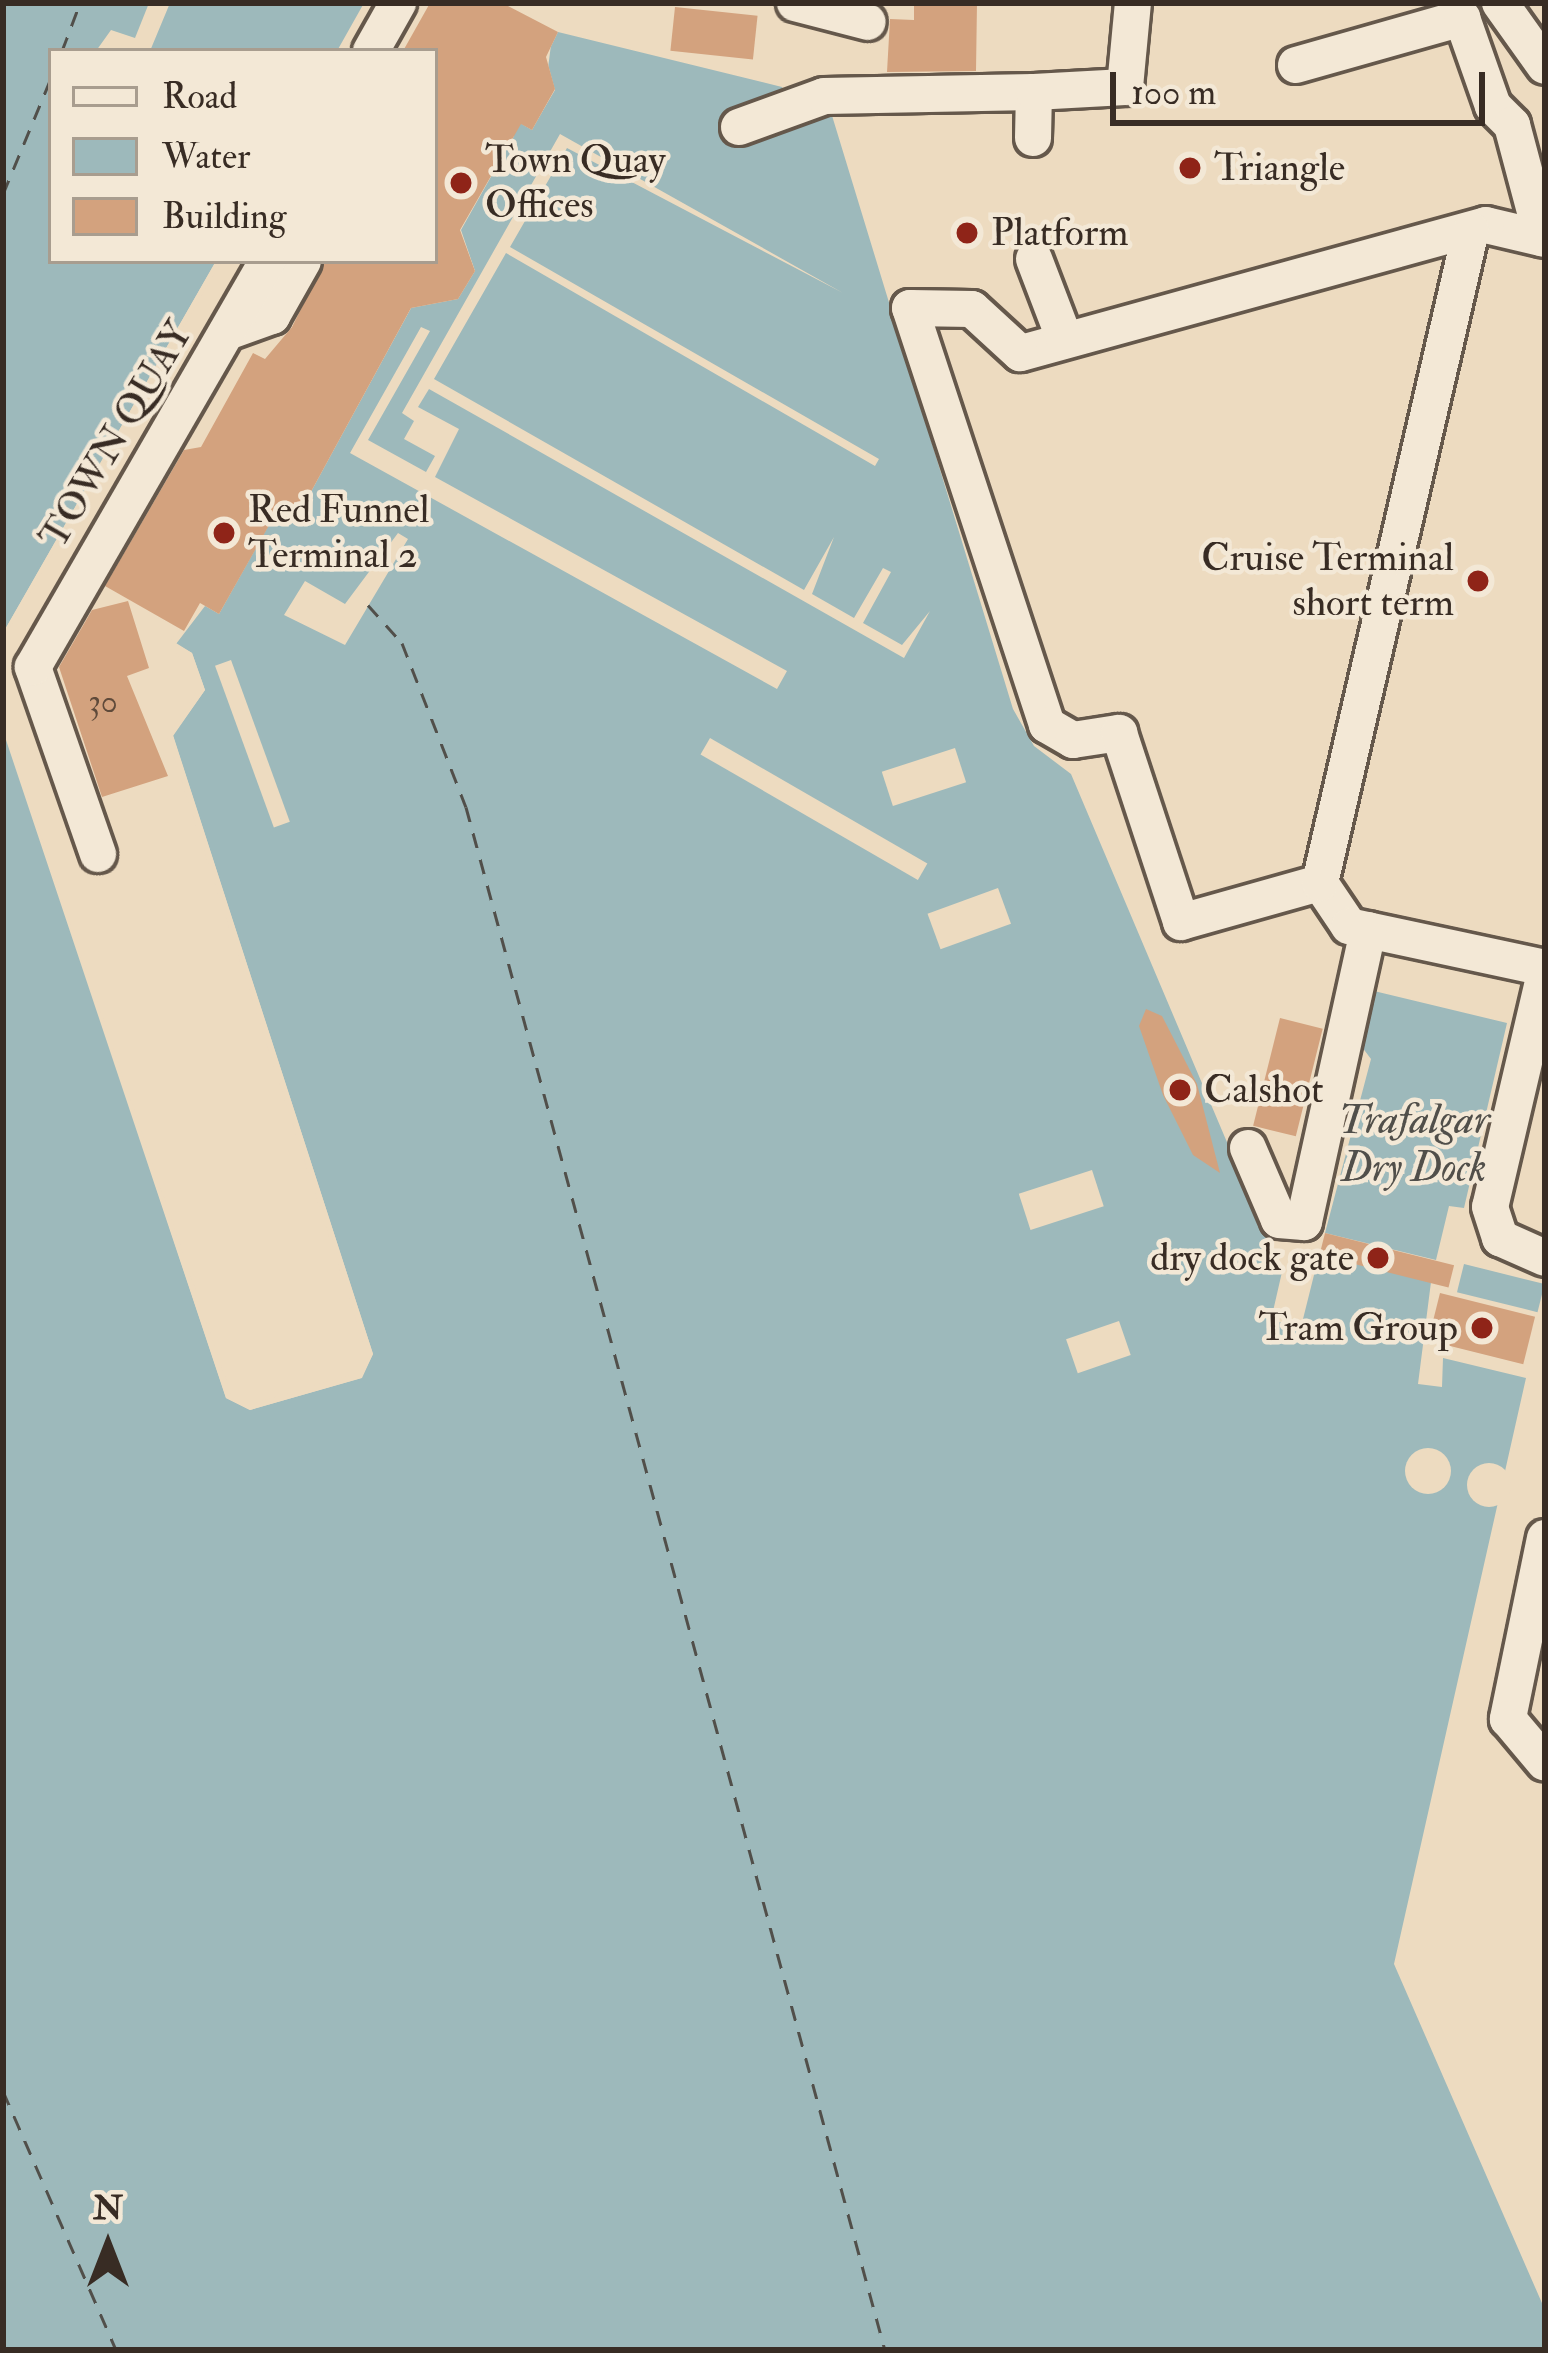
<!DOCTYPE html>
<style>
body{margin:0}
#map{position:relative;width:1548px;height:2353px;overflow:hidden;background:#eddbc0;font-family:"IM FELL Double Pica",serif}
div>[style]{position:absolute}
.water>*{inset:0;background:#9db9bb;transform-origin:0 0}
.pier>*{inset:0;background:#eddbc0;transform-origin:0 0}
.round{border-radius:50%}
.ferry>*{height:3px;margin-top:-1.5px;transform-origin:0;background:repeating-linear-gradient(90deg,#514f4a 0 15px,transparent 0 27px)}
.building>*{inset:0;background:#d3a27e;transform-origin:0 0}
.roads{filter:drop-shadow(3px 0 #65584b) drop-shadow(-3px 0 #65584b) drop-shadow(0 3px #65584b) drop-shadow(0 -3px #65584b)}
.minor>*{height:36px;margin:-18px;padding:0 18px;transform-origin:18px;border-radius:18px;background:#f3e8d6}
.dots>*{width:33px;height:33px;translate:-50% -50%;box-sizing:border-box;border:6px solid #f3e8d6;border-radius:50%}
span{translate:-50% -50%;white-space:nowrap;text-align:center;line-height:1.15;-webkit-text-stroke:9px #f3e8d6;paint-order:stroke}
.number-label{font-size:33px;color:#5f4a3a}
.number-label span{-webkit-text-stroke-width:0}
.poi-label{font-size:39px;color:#382c24}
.left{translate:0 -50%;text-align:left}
.right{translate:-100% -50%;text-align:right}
.street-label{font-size:39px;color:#382c24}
.water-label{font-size:42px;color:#514f4a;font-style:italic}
.frame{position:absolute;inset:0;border:6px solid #382c24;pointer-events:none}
.legend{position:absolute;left:48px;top:48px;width:390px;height:216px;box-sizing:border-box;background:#f3e8d6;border:3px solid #a89d8f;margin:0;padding:15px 21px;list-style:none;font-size:36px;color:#382c24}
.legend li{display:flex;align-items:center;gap:24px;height:60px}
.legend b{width:60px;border:3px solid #a89d8f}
.north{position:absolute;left:48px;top:2185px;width:120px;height:120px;-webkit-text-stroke:9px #f3e8d6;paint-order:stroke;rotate:0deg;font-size:33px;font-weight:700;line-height:48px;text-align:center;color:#382c24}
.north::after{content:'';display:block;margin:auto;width:42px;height:54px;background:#382c24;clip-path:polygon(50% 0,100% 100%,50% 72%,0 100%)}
.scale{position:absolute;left:1110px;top:72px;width:375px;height:54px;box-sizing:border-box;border:6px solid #382c24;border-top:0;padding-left:15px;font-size:36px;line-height:42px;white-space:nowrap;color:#382c24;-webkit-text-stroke:9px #f3e8d6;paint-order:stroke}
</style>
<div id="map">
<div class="water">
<div style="clip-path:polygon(3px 3px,364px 3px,337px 51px,51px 51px,51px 261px,216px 261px,3px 633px)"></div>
<div style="clip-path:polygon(558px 32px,782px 87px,804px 121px,830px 109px,1013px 709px,1034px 746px,1071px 774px,1282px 1272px,1271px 1320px,1301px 1327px,1319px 1255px,1431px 1282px,1418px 1384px,1442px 1387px,1443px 1358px,1526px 1378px,1394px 1964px,1545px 2310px,1545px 2350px,3px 2350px,3px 731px,226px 1398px,250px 1410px,361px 1378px,373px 1354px,173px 735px,205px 690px,192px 653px,176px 644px,276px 513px,294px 522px,411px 308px,475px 271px,460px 230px,513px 137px,510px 117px,532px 129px,555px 90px,546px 57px)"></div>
<div style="clip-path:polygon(1374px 991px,1507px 1023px,1464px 1208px,1449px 1206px,1436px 1260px,1325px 1233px,1371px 1059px,1362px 1047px)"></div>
<div style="left:1464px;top:1264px;width:83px;height:29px;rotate:14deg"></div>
</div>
<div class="pier">
<div style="clip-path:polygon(149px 3px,170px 3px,150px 51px,96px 51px,111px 30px,135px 38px)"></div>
<div style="clip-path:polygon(553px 29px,546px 84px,555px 89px,532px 130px,511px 118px,503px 130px,514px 136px,461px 230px,475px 271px,458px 299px,411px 308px,294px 523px,275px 514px,219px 614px,200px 603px,176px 643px,192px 653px,205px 690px,173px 736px,373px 1354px,362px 1378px,250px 1410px,226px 1398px,3px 725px,231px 1394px,251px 1404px,357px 1373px,367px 1354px,167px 736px,199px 689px,170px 643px,196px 598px,217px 606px,271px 509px,291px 515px,407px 304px,454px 294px,468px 270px,455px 228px,506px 139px,497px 131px,505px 114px,530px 121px,547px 91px,540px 56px)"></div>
<div style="clip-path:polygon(560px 134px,843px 293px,567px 148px,510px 247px,879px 459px,875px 466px,506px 253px,434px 379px,804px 590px,834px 537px,812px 594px,854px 618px,883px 568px,891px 572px,863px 623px,902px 645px,930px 611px,904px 658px,429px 389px,418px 407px,459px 429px,435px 477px,787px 671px,777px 689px,350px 453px,421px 327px,430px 331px,368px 440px,426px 472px,435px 456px,404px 439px,414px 421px,402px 413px)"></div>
<div style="clip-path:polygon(216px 261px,222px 261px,3px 639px,3px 633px)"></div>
<div style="clip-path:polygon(398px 533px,408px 539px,345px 645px,284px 615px,305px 581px,345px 604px)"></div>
<div style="left:231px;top:660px;width:172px;height:17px;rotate:70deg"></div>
<div style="left:710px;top:738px;width:251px;height:19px;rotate:30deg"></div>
<div style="left:955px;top:748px;width:36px;height:77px;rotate:72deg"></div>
<div style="left:998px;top:888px;width:38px;height:75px;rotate:70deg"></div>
<div style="left:1092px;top:1170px;width:38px;height:77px;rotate:72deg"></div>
<div style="left:1119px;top:1321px;width:36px;height:56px;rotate:71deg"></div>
<div class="round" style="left:1405px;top:1448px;width:46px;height:46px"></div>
<div class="round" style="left:1467px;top:1463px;width:44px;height:44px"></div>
</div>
<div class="ferry">
<div style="left:62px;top:51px;width:51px;rotate:-69.4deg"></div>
<div style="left:3px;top:194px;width:126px;rotate:-67.5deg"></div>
<div style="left:368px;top:605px;width:51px;rotate:48.2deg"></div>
<div style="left:402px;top:643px;width:176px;rotate:68.7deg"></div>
<div style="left:466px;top:807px;width:1599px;rotate:74.81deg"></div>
<div style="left:3px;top:2091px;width:283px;rotate:66.4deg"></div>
</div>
<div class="building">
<div style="clip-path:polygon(430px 3px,508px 6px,558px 32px,546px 57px,555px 89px,532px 130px,521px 124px,460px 230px,475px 271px,458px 299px,411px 308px,294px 523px,276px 513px,219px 614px,200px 603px,184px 631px,105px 586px,184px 450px,201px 447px,253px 353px,265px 359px,292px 327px,325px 261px,435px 261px,435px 51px,403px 51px)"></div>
<div style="clip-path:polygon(914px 3px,977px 3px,976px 71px,887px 72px,890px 19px,914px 20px)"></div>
<div style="left:675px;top:7px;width:83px;height:44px;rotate:6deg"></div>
<div style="clip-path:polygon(128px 601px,149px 668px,127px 676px,168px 776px,102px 797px,59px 667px,92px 610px)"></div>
<div style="clip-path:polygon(1146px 1009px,1162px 1016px,1197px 1084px,1220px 1173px,1193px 1155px,1163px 1095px,1139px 1026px)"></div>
<div style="left:1280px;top:1018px;width:44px;height:111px;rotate:14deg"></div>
<div style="left:1325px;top:1233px;width:133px;height:23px;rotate:14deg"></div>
<div style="left:1440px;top:1293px;width:98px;height:49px;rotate:14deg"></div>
</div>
<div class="roads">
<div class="minor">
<div style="left:795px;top:3px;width:75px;rotate:14.6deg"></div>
<div style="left:1500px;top:3px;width:77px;rotate:54.5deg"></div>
<div style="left:371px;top:51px;width:55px;rotate:-60.6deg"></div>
<div style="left:1296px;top:65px;width:173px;rotate:-15.8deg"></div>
<div style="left:1462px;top:18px;width:93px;rotate:70.6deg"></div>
<div style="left:1493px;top:106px;width:27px;rotate:45deg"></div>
<div style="left:1512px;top:125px;width:117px;rotate:75.1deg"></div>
<div style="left:739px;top:127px;width:90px;rotate:-20deg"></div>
<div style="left:824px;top:96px;width:210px;rotate:-1.1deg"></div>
<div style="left:1033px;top:138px;width:46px;rotate:-88.8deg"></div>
<div style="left:1034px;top:92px;width:91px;rotate:-3.1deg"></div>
<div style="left:1125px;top:87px;width:84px;rotate:-84.6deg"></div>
<div style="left:1545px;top:239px;width:61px;rotate:-166.7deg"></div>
<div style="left:1486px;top:225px;width:483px;rotate:164.6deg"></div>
<div style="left:1020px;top:353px;width:65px;rotate:-137.5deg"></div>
<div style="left:972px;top:309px;width:62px;rotate:-179.1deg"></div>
<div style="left:910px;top:308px;width:439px;rotate:71.8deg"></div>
<div style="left:1047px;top:725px;width:30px;rotate:30deg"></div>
<div style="left:1073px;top:740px;width:47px;rotate:-8.7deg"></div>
<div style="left:1119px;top:733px;width:199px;rotate:71.8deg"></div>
<div style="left:1181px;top:922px;width:144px;rotate:-15.7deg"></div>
<div style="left:1320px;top:883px;width:52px;rotate:56deg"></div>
<div style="left:1349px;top:926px;width:200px;rotate:12.1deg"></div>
<div style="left:1034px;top:259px;width:87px;rotate:69.1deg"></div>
<div style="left:227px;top:332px;width:48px;rotate:-19.6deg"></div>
<div style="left:272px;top:316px;width:63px;rotate:-60.6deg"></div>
<div style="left:98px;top:854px;width:198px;rotate:-109.2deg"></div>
<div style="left:33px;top:667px;width:469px;rotate:-60deg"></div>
<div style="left:1320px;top:883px;width:670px;rotate:-76.98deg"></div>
<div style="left:1545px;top:973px;width:240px;rotate:103.2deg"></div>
<div style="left:1490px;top:1207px;width:33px;rotate:72deg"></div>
<div style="left:1500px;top:1238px;width:49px;rotate:24deg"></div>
<div style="left:1248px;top:1148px;width:78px;rotate:66.7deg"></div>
<div style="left:1279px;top:1220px;width:25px;rotate:5deg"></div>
<div style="left:1304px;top:1222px;width:299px;rotate:-77.6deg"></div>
<div style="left:1545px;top:1538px;width:185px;rotate:101.6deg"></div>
<div style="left:1508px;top:1719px;width:57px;rotate:49.9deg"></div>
</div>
</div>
<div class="dots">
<div style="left:1190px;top:168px;background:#8f2418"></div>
<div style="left:461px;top:183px;background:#8f2418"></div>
<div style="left:967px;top:233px;background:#8f2418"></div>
<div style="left:224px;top:533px;background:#8f2418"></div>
<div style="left:1478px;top:581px;background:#8f2418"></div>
<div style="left:1180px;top:1090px;background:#8f2418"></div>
<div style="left:1378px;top:1258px;background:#8f2418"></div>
<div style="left:1482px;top:1328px;background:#8f2418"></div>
</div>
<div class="number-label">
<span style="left:103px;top:702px">30</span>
</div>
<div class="poi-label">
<span class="left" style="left:485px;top:183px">Town Quay<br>Offices</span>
<span class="left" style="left:1214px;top:168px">Triangle</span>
<span class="left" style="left:991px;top:233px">Platform</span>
<span class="left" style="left:248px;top:533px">Red Funnel<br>Terminal 2</span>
<span class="right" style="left:1454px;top:581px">Cruise Terminal<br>short term</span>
<span class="left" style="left:1204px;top:1090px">Calshot</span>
<span class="right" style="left:1354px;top:1258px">dry dock gate</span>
<span class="right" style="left:1458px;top:1328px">Tram Group</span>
</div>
<div class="street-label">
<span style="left:117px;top:435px;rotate:-59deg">TOWN QUAY</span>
</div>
<div class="water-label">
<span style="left:1414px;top:1144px">Trafalgar<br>Dry Dock</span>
</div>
<div class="frame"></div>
<ul class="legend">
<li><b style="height:15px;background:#f3e8d6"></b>Road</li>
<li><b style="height:33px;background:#9db9bb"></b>Water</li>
<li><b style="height:33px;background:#d3a27e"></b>Building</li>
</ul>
<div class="north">N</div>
<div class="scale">100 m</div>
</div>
